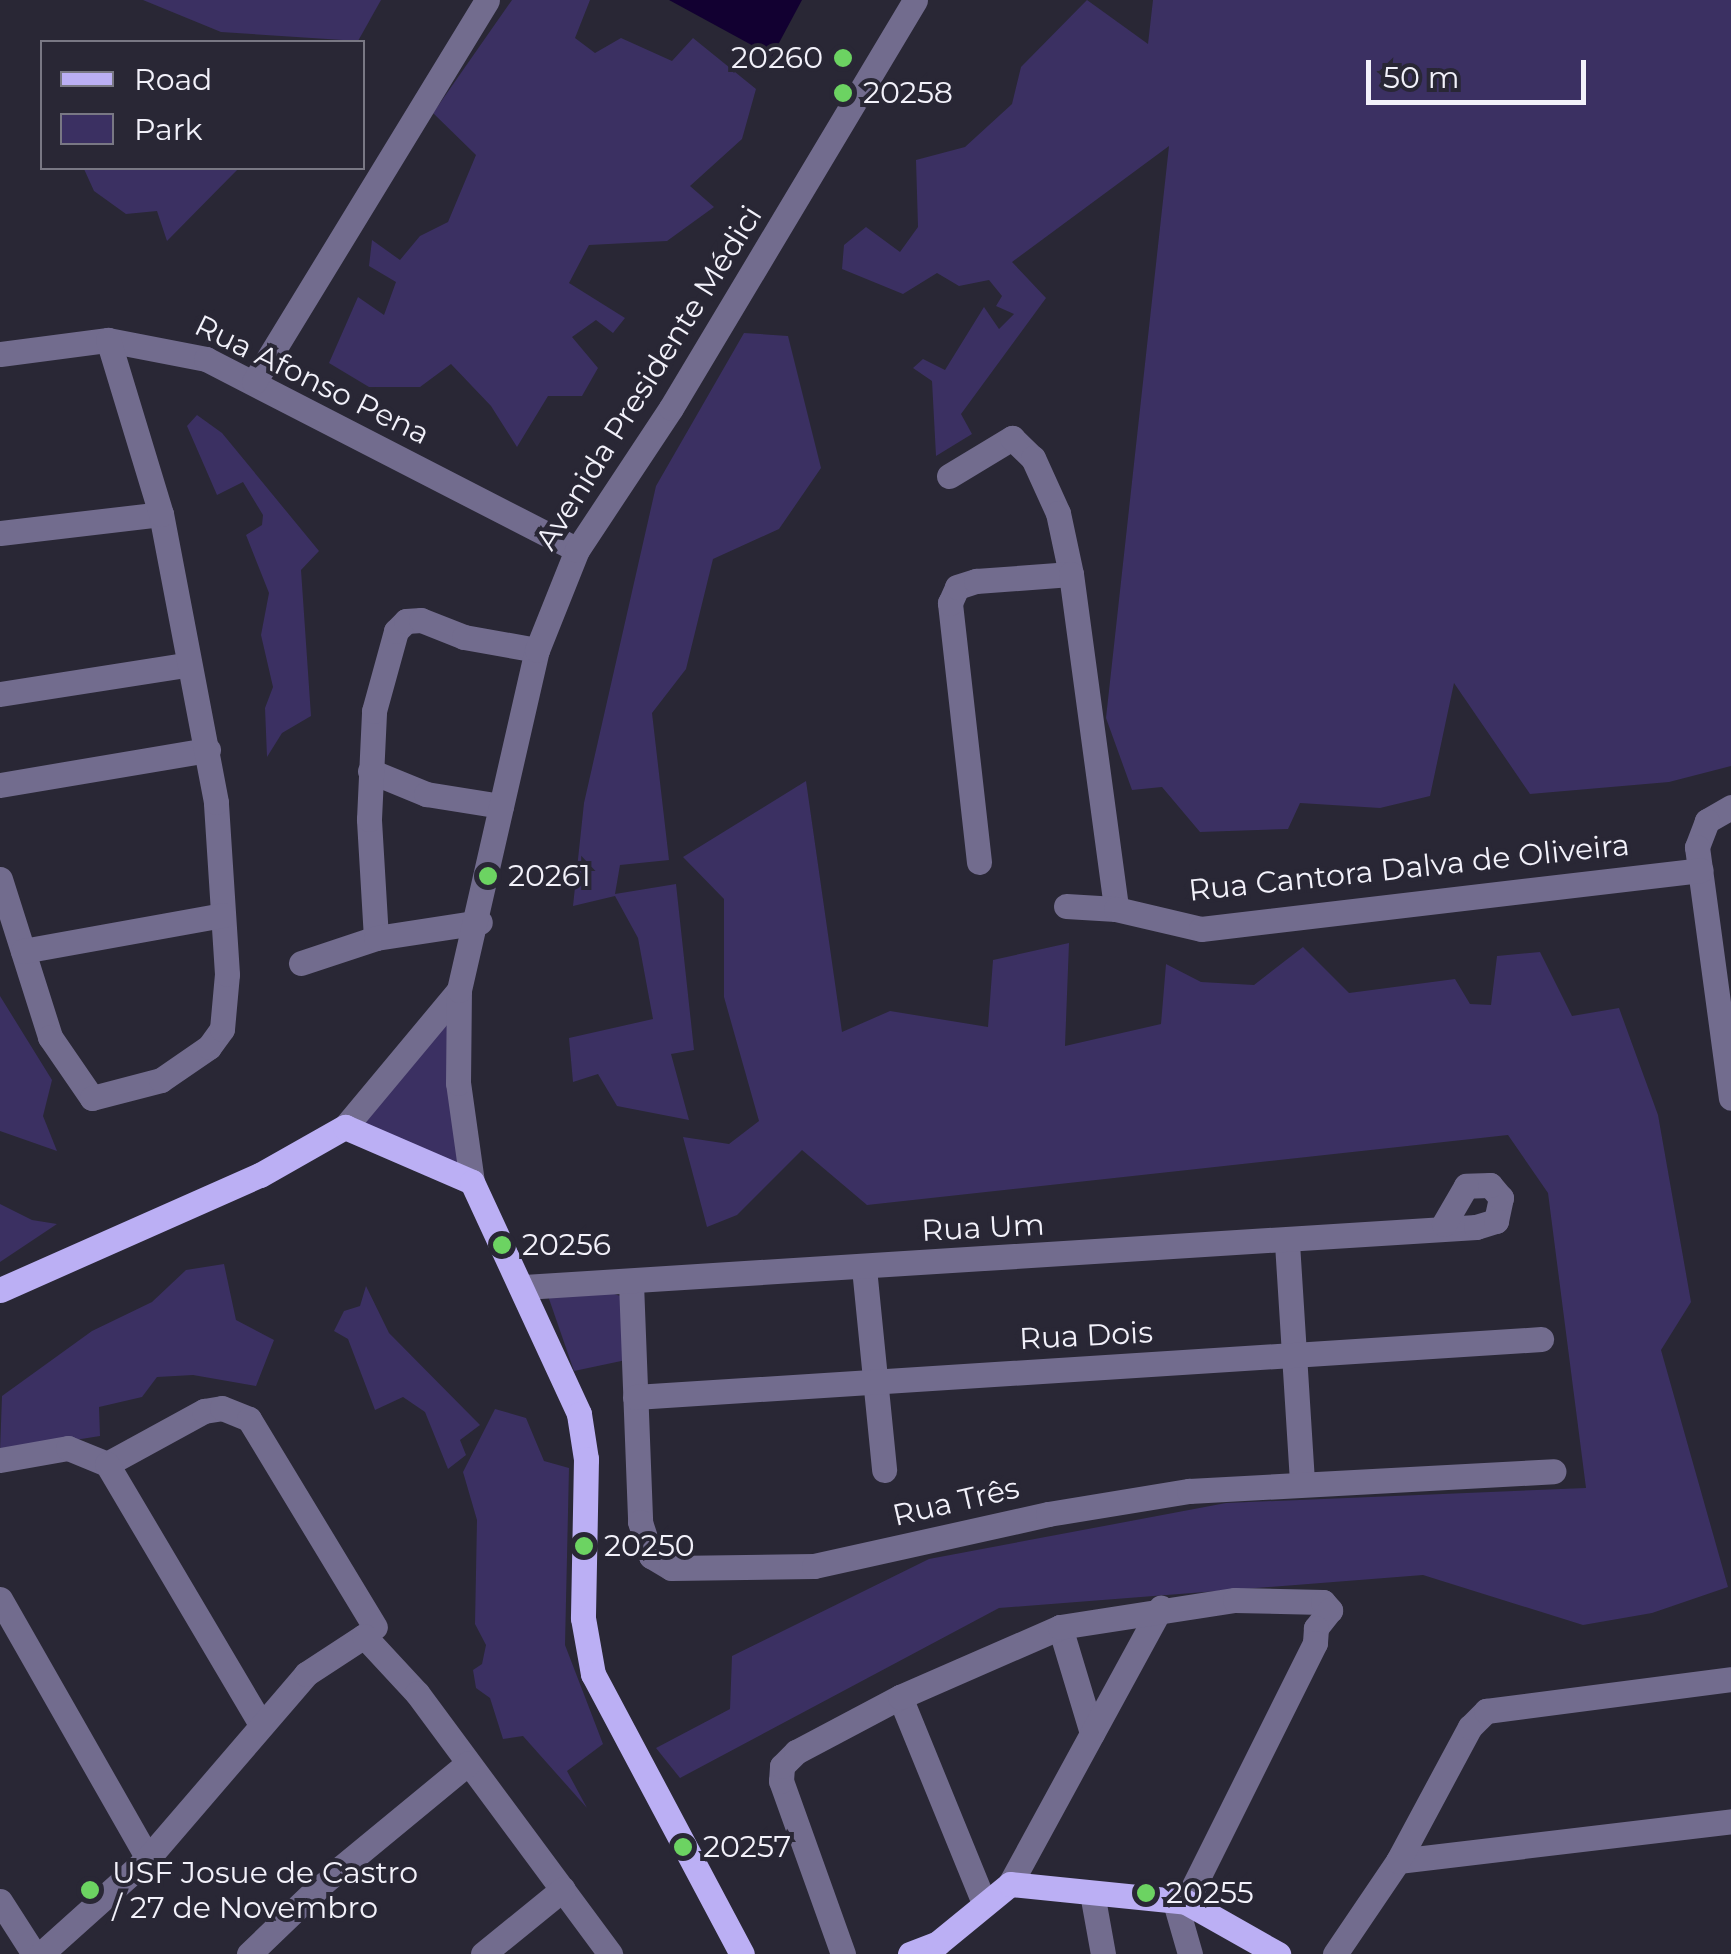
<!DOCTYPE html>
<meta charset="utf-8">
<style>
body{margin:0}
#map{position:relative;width:1731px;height:1954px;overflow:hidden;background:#292735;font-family:Montserrat,sans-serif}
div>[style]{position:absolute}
.green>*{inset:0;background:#3b3062}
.water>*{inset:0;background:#120031}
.minor>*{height:25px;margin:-12.5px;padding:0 12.5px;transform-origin:12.5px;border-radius:12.5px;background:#726c8e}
.major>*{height:25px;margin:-12.5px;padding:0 12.5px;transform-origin:12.5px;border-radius:12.5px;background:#bbaff4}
.dots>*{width:28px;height:28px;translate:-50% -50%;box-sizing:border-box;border:5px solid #292735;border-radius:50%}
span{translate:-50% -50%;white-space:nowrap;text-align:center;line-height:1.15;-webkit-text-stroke:8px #292735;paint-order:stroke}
.poi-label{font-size:30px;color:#f2f1fa}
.right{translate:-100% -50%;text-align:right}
.left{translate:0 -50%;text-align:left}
.street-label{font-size:30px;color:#f2f1fa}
.legend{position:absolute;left:40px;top:40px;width:325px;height:130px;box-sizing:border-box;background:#292735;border:2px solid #797884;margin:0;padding:12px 18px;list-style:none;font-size:30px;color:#f2f1fa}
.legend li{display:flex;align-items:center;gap:20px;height:50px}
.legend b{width:50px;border:2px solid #797884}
.scale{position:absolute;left:1366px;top:60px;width:220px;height:45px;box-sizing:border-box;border:5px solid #f2f1fa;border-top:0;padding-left:12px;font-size:30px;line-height:35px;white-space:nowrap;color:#f2f1fa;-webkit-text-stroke:8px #292735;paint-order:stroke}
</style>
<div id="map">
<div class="green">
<div style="clip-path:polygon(143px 0,381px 0,358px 41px,221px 32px)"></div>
<div style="clip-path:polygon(512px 0,590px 0,575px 38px,595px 53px,621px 38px,672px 61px,693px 38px,756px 89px,742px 139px,690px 186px,714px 207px,667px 241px,589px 245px,569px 283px,625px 318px,613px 333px,596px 320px,572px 337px,598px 368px,582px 396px,548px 396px,517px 447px,491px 406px,451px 364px,420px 387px,369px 387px,329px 363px,358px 297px,384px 315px,396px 282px,369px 266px,372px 240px,400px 260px,420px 236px,448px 222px,476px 155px,433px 113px)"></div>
<div style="clip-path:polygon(1087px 0,1148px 44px,1153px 0,1731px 0,1731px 766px,1669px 782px,1530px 794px,1454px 683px,1430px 796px,1380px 808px,1300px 803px,1288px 829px,1200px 832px,1162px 787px,1132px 790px,1106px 718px,1169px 146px,1012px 262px,1046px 298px,961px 414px,972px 434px,936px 456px,932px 381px,913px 368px,923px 359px,945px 370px,984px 307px,999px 329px,1014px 314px,996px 306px,1002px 296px,989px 280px,959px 286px,937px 273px,903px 294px,842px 269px,844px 245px,866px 227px,900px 252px,918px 227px,916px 160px,965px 147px,1012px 104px,1021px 67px)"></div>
<div style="clip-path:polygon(239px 168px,167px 241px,157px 211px,126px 214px,94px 191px,84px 169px)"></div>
<div style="clip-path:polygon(744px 333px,788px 336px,821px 468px,779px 529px,713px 559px,686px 669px,652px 713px,669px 860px,620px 865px,615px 894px,676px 884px,694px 1050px,671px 1054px,689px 1120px,617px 1106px,598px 1074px,573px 1082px,569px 1038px,653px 1019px,638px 938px,615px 896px,573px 906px,584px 803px,656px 486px)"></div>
<div style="clip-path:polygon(197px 415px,222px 433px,319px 551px,301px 570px,311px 716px,282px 733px,267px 757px,265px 708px,273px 687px,261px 635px,269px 593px,246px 535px,262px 525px,263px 515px,243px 482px,217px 495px,187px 426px)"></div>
<div style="clip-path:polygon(806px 781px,842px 1032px,890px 1011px,988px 1027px,993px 960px,1069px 943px,1065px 1046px,1161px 1024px,1166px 964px,1201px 982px,1254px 985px,1303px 947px,1349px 993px,1455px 979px,1470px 1004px,1491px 1005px,1497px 956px,1540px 952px,1572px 1016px,1619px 1008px,1658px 1115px,1691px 1302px,1661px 1350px,1728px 1587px,1652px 1613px,1583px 1625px,1423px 1575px,999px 1608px,680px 1778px,656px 1748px,730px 1709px,732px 1656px,929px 1559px,1226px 1503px,1586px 1488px,1548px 1193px,1508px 1135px,867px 1205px,802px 1150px,737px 1215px,707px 1227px,683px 1137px,729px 1144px,759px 1121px,724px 997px,724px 899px,683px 857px)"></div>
<div style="clip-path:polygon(451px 994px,468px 1180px,349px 1127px)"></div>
<div style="clip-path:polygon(0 996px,52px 1080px,43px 1116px,57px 1151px,0 1131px)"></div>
<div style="clip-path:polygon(0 1204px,32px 1220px,57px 1224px,0 1262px)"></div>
<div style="clip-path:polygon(224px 1264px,236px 1320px,274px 1340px,256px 1386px,193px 1375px,157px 1377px,142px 1397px,99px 1407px,100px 1436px,0 1452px,2px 1396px,92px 1331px,152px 1302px,186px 1270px)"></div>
<div style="clip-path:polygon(366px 1286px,389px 1333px,480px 1425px,460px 1440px,466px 1455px,448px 1469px,425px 1412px,403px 1397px,375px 1410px,348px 1339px,334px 1331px,344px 1311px,360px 1306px)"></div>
<div style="clip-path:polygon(603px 1290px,626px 1298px,626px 1360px,574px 1371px,547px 1293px)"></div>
<div style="clip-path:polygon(495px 1409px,526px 1418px,544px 1461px,569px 1468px,565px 1645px,603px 1744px,567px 1771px,587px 1808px,523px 1736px,503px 1739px,490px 1698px,476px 1688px,473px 1670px,482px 1664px,486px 1645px,475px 1624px,477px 1520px,463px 1472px)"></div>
</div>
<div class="water">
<div style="clip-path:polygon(669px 0,802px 0,772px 56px)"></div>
</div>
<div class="minor">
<div style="left:0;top:354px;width:109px;rotate:-7.4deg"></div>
<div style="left:108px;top:340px;width:100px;rotate:11deg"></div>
<div style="left:206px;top:359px;width:417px;rotate:27.2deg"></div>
<div style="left:254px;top:382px;width:447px;rotate:-58.6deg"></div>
<div style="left:949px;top:476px;width:74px;rotate:-31.1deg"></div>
<div style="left:1012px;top:438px;width:29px;rotate:44deg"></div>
<div style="left:1033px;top:458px;width:60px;rotate:65.6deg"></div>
<div style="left:1058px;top:513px;width:62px;rotate:78deg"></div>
<div style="left:0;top:533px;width:162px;rotate:-6.7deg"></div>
<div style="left:0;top:694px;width:188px;rotate:-8.9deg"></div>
<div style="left:370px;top:771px;width:61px;rotate:22.3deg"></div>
<div style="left:426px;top:794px;width:76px;rotate:9.1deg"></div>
<div style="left:0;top:785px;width:211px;rotate:-9.6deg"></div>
<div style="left:1731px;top:807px;width:28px;rotate:150deg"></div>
<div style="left:1707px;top:821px;width:28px;rotate:111deg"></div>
<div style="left:1697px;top:847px;width:253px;rotate:82.3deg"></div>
<div style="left:979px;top:862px;width:261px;rotate:-96.4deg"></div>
<div style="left:950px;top:603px;width:17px;rotate:-66deg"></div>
<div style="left:957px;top:587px;width:20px;rotate:-18deg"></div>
<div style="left:976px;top:581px;width:95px;rotate:-4.2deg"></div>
<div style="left:1071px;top:574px;width:338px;rotate:82.3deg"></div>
<div style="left:0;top:879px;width:166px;rotate:72.4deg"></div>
<div style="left:50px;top:1037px;width:74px;rotate:55.5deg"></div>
<div style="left:92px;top:1098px;width:71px;rotate:-14.6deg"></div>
<div style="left:161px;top:1080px;width:58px;rotate:-34.5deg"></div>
<div style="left:209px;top:1047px;width:22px;rotate:-54deg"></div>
<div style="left:222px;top:1029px;width:55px;rotate:-84.8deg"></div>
<div style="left:227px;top:974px;width:172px;rotate:-93.7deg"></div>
<div style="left:216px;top:802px;width:293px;rotate:-100.8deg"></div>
<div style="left:161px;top:514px;width:182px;rotate:-106.9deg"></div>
<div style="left:1066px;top:906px;width:50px;rotate:3.4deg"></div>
<div style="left:1116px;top:909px;width:87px;rotate:13.2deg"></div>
<div style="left:1201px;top:929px;width:503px;rotate:-6.73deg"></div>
<div style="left:376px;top:938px;width:119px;rotate:-93.4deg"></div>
<div style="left:369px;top:819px;width:108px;rotate:-87.3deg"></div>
<div style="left:374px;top:711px;width:83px;rotate:-74.6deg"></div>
<div style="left:396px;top:631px;width:14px;rotate:-45deg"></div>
<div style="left:406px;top:621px;width:15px;rotate:-4deg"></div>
<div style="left:421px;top:620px;width:46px;rotate:21.6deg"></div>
<div style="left:464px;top:637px;width:74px;rotate:10.1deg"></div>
<div style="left:23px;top:951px;width:203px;rotate:-10.2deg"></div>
<div style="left:301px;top:963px;width:79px;rotate:-18.4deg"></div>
<div style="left:376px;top:938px;width:105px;rotate:-8.7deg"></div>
<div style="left:345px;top:1127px;width:178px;rotate:-50.2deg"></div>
<div style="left:472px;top:1182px;width:100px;rotate:-98deg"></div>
<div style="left:458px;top:1083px;width:93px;rotate:-89.4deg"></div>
<div style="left:459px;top:990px;width:349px;rotate:-77.1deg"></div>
<div style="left:537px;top:650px;width:108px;rotate:-68.2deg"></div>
<div style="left:577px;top:550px;width:170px;rotate:-56.5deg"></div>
<div style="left:671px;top:408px;width:475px;rotate:-59.1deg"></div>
<div style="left:1287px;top:1243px;width:240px;rotate:86.4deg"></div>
<div style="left:864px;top:1268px;width:203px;rotate:84.3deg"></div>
<div style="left:631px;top:1283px;width:239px;rotate:87.8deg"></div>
<div style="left:640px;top:1522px;width:36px;rotate:72deg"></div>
<div style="left:651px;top:1556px;width:23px;rotate:31deg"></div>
<div style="left:671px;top:1568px;width:143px;rotate:-0.8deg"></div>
<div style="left:814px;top:1566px;width:240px;rotate:-12.5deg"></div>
<div style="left:1048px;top:1514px;width:143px;rotate:-9.3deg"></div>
<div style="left:1189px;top:1491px;width:365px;rotate:-3.1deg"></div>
<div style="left:524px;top:1287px;width:954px;rotate:-3.61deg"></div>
<div style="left:1476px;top:1227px;width:21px;rotate:-17deg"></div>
<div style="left:1496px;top:1221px;width:24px;rotate:-78deg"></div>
<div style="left:1501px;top:1198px;width:17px;rotate:-130deg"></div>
<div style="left:1490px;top:1185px;width:24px;rotate:178deg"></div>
<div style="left:1466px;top:1186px;width:44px;rotate:120.1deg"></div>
<div style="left:635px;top:1397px;width:908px;rotate:-3.66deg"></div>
<div style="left:0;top:1460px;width:69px;rotate:-10deg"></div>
<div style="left:68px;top:1448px;width:42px;rotate:22.3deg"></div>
<div style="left:107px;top:1464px;width:111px;rotate:-28.7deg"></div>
<div style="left:204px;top:1411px;width:18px;rotate:-9deg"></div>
<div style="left:222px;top:1408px;width:29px;rotate:22deg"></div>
<div style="left:249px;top:1419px;width:243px;rotate:58.8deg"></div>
<div style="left:107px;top:1464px;width:302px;rotate:59.4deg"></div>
<div style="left:0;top:1599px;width:298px;rotate:60.3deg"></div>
<div style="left:1060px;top:1627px;width:111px;rotate:73.2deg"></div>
<div style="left:900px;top:1697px;width:219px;rotate:67.8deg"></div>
<div style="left:1398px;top:1861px;width:335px;rotate:-6.8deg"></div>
<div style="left:1010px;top:1884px;width:315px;rotate:-61.4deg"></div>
<div style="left:1092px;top:1893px;width:62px;rotate:79.8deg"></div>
<div style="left:0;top:1901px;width:63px;rotate:57.3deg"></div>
<div style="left:1175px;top:1902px;width:54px;rotate:73.9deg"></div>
<div style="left:41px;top:1954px;width:144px;rotate:-41.9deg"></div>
<div style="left:148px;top:1858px;width:243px;rotate:-49.3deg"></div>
<div style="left:306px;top:1674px;width:69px;rotate:-33.2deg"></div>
<div style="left:364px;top:1636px;width:78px;rotate:47.1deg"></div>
<div style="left:417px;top:1693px;width:325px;rotate:53.5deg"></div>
<div style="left:249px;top:1954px;width:105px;rotate:-43.8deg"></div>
<div style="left:325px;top:1881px;width:185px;rotate:-39.5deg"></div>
<div style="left:483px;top:1954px;width:103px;rotate:-39.1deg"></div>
<div style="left:843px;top:1954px;width:184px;rotate:-109.7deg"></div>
<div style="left:781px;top:1781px;width:15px;rotate:-86deg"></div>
<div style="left:782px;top:1766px;width:20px;rotate:-45deg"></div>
<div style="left:796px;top:1752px;width:118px;rotate:-27.9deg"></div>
<div style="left:900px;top:1697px;width:175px;rotate:-23.6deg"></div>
<div style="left:1060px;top:1627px;width:177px;rotate:-8.8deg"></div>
<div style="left:1235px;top:1600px;width:88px;rotate:1.3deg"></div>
<div style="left:1323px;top:1602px;width:11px;rotate:49deg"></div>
<div style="left:1330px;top:1610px;width:23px;rotate:128deg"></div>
<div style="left:1316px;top:1628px;width:15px;rotate:94deg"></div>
<div style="left:1315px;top:1643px;width:289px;rotate:116.5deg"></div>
<div style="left:1335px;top:1954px;width:112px;rotate:-55.9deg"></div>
<div style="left:1398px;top:1861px;width:152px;rotate:-61.8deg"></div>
<div style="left:1470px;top:1727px;width:23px;rotate:-45deg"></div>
<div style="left:1486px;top:1711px;width:247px;rotate:-7.4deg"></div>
</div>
<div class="major">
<div style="left:0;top:1290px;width:284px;rotate:-23.9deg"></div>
<div style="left:260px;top:1175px;width:98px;rotate:-29.5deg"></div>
<div style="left:345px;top:1127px;width:138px;rotate:23.4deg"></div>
<div style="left:472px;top:1182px;width:255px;rotate:65.2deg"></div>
<div style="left:579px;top:1414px;width:46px;rotate:81.2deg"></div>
<div style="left:586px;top:1459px;width:159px;rotate:91.1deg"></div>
<div style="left:583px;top:1618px;width:57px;rotate:79.9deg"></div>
<div style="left:593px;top:1674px;width:317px;rotate:62deg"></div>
<div style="left:910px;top:1954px;width:30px;rotate:-21deg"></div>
<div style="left:938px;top:1943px;width:93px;rotate:-39.3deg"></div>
<div style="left:1010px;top:1884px;width:177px;rotate:5.8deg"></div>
<div style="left:1186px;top:1902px;width:106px;rotate:29.5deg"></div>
</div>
<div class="dots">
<div style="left:843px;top:58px;background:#6cd362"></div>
<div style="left:843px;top:93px;background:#6cd362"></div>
<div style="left:488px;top:876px;background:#6cd362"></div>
<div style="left:502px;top:1245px;background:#6cd362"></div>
<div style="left:584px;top:1546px;background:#6cd362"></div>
<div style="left:683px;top:1847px;background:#6cd362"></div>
<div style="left:90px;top:1890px;background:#6cd362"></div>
<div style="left:1146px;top:1893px;background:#6cd362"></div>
</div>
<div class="poi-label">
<span class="right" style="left:823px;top:58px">20260</span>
<span class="left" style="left:863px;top:93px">20258</span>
<span class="left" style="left:508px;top:876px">20261</span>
<span class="left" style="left:522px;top:1245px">20256</span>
<span class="left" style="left:604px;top:1546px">20250</span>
<span class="left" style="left:703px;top:1847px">20257</span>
<span class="left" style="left:112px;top:1890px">USF Josue de Castro<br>/ 27 de Novembro</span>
<span class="left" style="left:1166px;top:1893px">20255</span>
</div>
<div class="street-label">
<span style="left:649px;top:378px;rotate:-58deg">Avenida Presidente Médici</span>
<span style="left:312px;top:380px;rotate:26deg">Rua Afonso Pena</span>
<span style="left:1409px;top:868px;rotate:-6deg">Rua Cantora Dalva de Oliveira</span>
<span style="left:983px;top:1228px;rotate:-3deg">Rua Um</span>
<span style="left:1086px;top:1336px;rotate:-3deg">Rua Dois</span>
<span style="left:956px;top:1502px;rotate:-13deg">Rua Três</span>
</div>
<ul class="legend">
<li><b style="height:12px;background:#bbaff4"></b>Road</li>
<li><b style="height:28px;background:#3b3062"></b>Park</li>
</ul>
<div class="scale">50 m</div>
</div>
